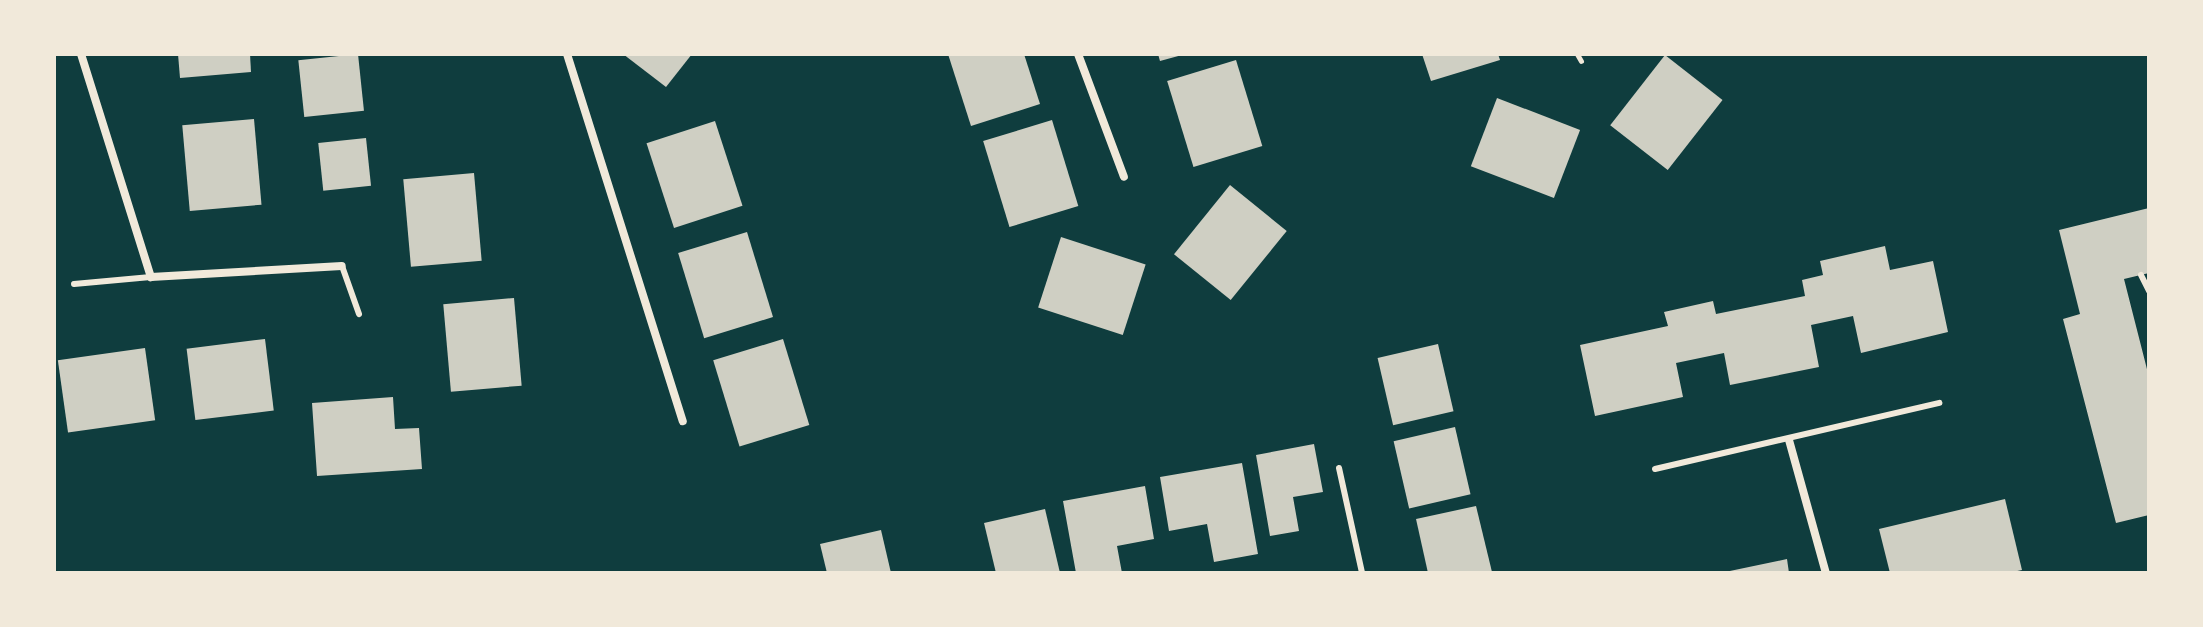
<!DOCTYPE html>
<style>
body{margin:0}
#map{position:relative;width:2203px;height:627px;overflow:hidden;background:#0f3d3e;font-family:Manrope,sans-serif}
div>[style]{position:absolute}
.building>*{inset:0;background:#cfcfc3;transform-origin:0 0}
.path>*{height:5px;margin:-2.5px;padding:0 2.5px;transform-origin:2.5px;border-radius:2.5px;background:#f1e9da}
.service>*{height:6px;margin:-3px;padding:0 3px;transform-origin:3px;border-radius:3px;background:#f1e9da}
.minor>*{height:8px;margin:-4px;padding:0 4px;transform-origin:4px;border-radius:4px;background:#f1e9da}
span{translate:-50% -50%;white-space:nowrap;text-align:center;line-height:1.15;-webkit-text-stroke:7px #f1e9da;paint-order:stroke}
.frame{position:absolute;inset:0;border:56px solid #f1e9da;pointer-events:none}
</style>
<div id="map">
<div class="building">
<div style="clip-path:polygon(178px 54px,250px 54px,251px 72px,180px 78px)"></div>
<div style="left:358px;top:54px;width:57px;height:60px;rotate:84deg"></div>
<div style="clip-path:polygon(623px 54px,692px 54px,666px 87px)"></div>
<div style="clip-path:polygon(948px 54px,1024px 54px,1040px 104px,971px 126px)"></div>
<div style="clip-path:polygon(1158px 54px,1182px 54px,1182px 55px,1160px 61px)"></div>
<div style="clip-path:polygon(1422px 54px,1498px 54px,1500px 60px,1431px 81px)"></div>
<div style="left:1665px;top:55px;width:73px;height:89px;rotate:38deg"></div>
<div style="left:1236px;top:60px;width:90px;height:72px;rotate:73deg"></div>
<div style="left:1497px;top:98px;width:89px;height:73px;rotate:21deg"></div>
<div style="left:254px;top:119px;width:86px;height:72px;rotate:85deg"></div>
<div style="left:1052px;top:120px;width:90px;height:72px;rotate:73deg"></div>
<div style="left:715px;top:121px;width:89px;height:72px;rotate:72deg"></div>
<div style="left:366px;top:138px;width:48px;height:48px;rotate:84deg"></div>
<div style="left:474px;top:173px;width:88px;height:71px;rotate:85deg"></div>
<div style="left:1230px;top:185px;width:73px;height:89px;rotate:39deg"></div>
<div style="clip-path:polygon(2149px 208px,2149px 273px,2124px 279px,2149px 377px,2149px 515px,2116px 523px,2063px 319px,2080px 314px,2059px 230px)"></div>
<div style="left:747px;top:232px;width:89px;height:72px;rotate:73deg"></div>
<div style="left:1061px;top:237px;width:89px;height:74px;rotate:18deg"></div>
<div style="clip-path:polygon(1885px 246px,1890px 270px,1933px 261px,1948px 332px,1861px 353px,1853px 316px,1811px 325px,1819px 367px,1730px 385px,1724px 353px,1676px 363px,1683px 397px,1595px 416px,1580px 345px,1668px 326px,1664px 312px,1713px 301px,1716px 314px,1805px 296px,1802px 280px,1823px 275px,1820px 261px)"></div>
<div style="left:514px;top:298px;width:88px;height:71px;rotate:85deg"></div>
<div style="left:265px;top:339px;width:72px;height:79px;rotate:83deg"></div>
<div style="left:783px;top:339px;width:90px;height:73px;rotate:73deg"></div>
<div style="left:1438px;top:344px;width:69px;height:62px;rotate:77deg"></div>
<div style="left:145px;top:348px;width:73px;height:88px;rotate:82deg"></div>
<div style="clip-path:polygon(393px 397px,395px 429px,419px 428px,422px 469px,317px 476px,312px 403px)"></div>
<div style="left:1455px;top:427px;width:69px;height:63px;rotate:77deg"></div>
<div style="clip-path:polygon(1314px 444px,1323px 492px,1293px 497px,1299px 531px,1270px 536px,1256px 455px)"></div>
<div style="clip-path:polygon(1242px 463px,1258px 554px,1214px 562px,1207px 524px,1169px 531px,1160px 477px)"></div>
<div style="clip-path:polygon(1145px 486px,1154px 539px,1117px 546px,1122px 573px,1076px 573px,1063px 501px)"></div>
<div style="clip-path:polygon(2005px 499px,2022px 570px,2008px 573px,1890px 573px,1879px 529px)"></div>
<div style="clip-path:polygon(1476px 506px,1492px 572px,1428px 573px,1416px 519px)"></div>
<div style="clip-path:polygon(1045px 509px,1060px 573px,996px 573px,984px 523px)"></div>
<div style="clip-path:polygon(881px 530px,891px 573px,827px 573px,820px 544px)"></div>
<div style="clip-path:polygon(1787px 559px,1789px 573px,1725px 573px,1725px 572px)"></div>
</div>
<div class="path">
<div style="left:1577px;top:54px;width:8px;rotate:60deg"></div>
</div>
<div class="service">
<div style="left:342px;top:266px;width:51px;rotate:70.5deg"></div>
<div style="left:2141px;top:275px;width:18px;rotate:63deg"></div>
<div style="left:74px;top:284px;width:77px;rotate:-5.2deg"></div>
<div style="left:1339px;top:468px;width:107px;rotate:77.6deg"></div>
<div style="left:1655px;top:469px;width:292px;rotate:-13.1deg"></div>
</div>
<div class="minor">
<div style="left:81px;top:54px;width:234px;rotate:72.6deg"></div>
<div style="left:151px;top:277px;width:191px;rotate:-3.3deg"></div>
<div style="left:567px;top:54px;width:385px;rotate:72.5deg"></div>
<div style="left:1078px;top:54px;width:131px;rotate:69.5deg"></div>
<div style="left:1789px;top:440px;width:138px;rotate:74.5deg"></div>
</div>
<div class="frame"></div>
</div>
